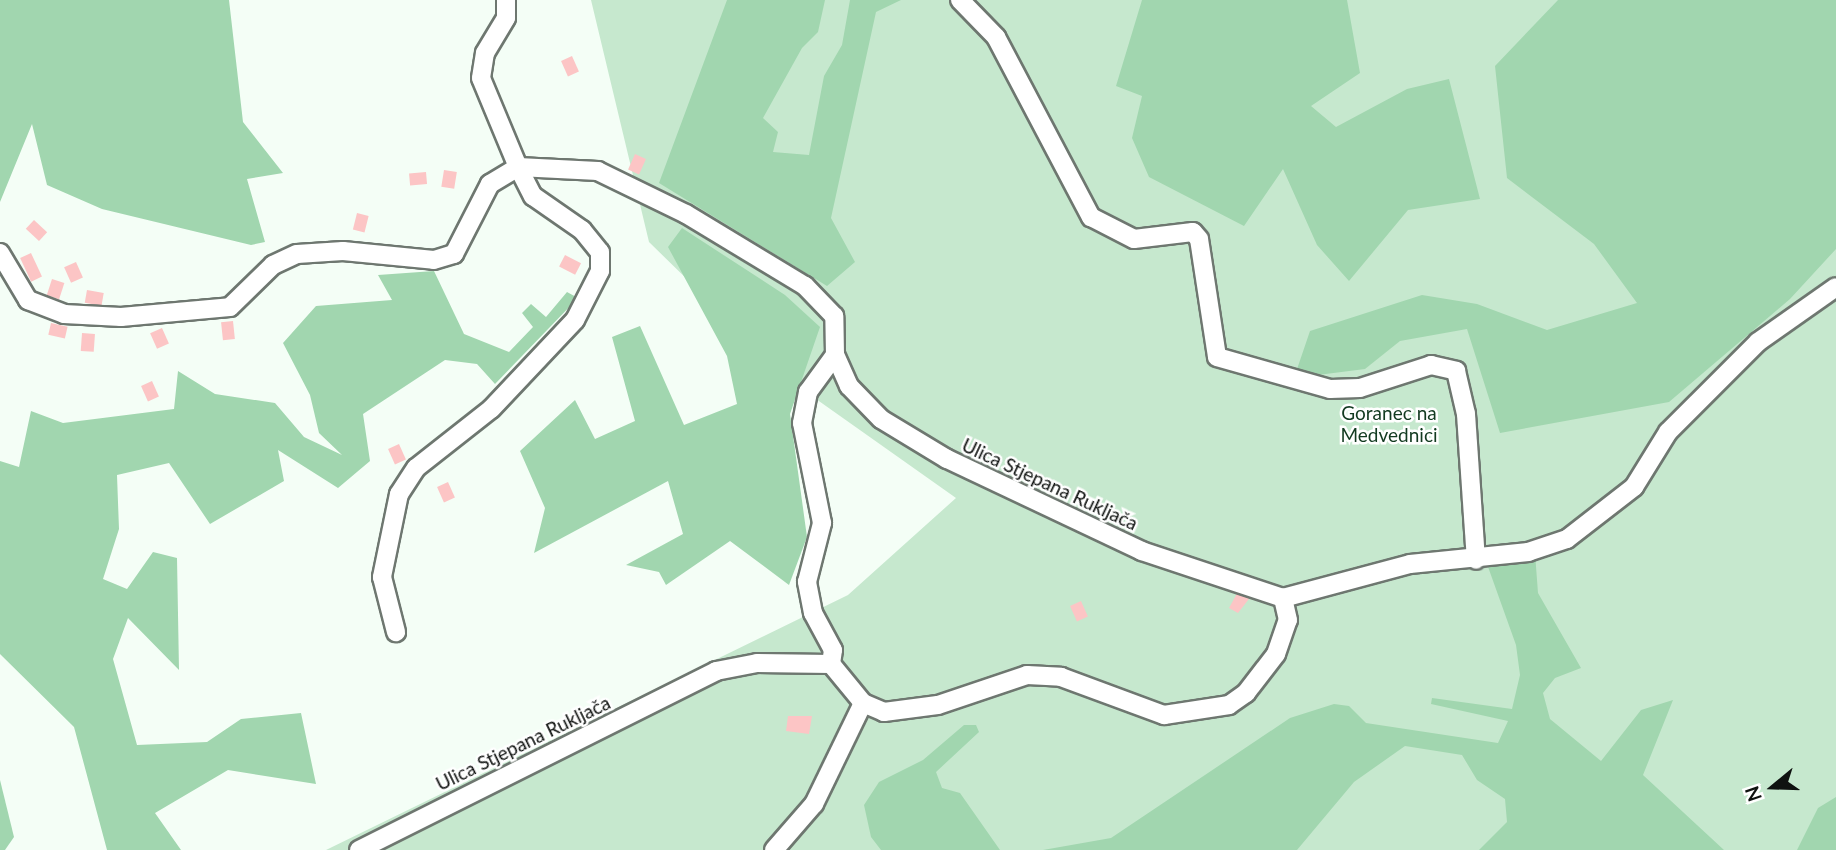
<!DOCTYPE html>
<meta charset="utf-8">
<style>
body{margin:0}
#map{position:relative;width:1836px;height:850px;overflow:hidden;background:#f4fef6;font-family:Lato,sans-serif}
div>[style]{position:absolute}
.green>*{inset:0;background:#c6e8ce}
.forest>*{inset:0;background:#a1d6af}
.building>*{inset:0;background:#fcc5c5;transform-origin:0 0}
.roads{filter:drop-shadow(2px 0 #6e7770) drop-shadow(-2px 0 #6e7770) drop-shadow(0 2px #6e7770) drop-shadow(0 -2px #6e7770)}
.minor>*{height:18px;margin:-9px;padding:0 9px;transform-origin:9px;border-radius:9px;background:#fff}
span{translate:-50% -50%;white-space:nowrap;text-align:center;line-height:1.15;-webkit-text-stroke:5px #fff;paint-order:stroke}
.park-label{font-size:19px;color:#123a20}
.street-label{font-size:19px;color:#0f1210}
.north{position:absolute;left:1738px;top:752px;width:70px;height:70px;-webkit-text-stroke:5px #fff;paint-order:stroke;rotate:251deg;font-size:19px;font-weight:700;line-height:28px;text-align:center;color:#0f1210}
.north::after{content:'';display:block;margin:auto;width:24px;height:32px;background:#0f1210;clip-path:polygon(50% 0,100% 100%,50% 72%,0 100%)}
</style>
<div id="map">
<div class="green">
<div style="clip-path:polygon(591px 0,1836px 0,1836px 850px,326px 850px,848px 595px,956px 498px,792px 382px,649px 242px)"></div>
</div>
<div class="forest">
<div style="clip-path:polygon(0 0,229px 0,243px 122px,283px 173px,247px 179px,265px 242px,251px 245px,102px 209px,47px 185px,32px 124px,0 202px)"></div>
<div style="clip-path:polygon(727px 0,825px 0,818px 32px,802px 48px,763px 118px,778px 132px,773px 152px,809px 155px,824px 76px,842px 45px,850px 0,901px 0,876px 12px,831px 218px,855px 262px,827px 286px,659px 183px)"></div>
<div style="clip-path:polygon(1142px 0,1347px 0,1360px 73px,1311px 106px,1336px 127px,1407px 89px,1449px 79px,1480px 199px,1408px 210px,1349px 281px,1317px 245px,1283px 169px,1244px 226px,1149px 177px,1132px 138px,1142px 96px,1116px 86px)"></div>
<div style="clip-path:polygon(1558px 0,1836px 0,1836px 249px,1790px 299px,1669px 402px,1500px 433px,1467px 329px,1400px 341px,1365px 369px,1294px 378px,1310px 331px,1422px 295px,1477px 304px,1547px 330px,1637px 303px,1594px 244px,1507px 178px,1495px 66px)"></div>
<div style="clip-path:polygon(682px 228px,785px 295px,820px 327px,790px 414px,807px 537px,789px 585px,730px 541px,666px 585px,659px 572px,626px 565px,683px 534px,668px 481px,534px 553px,545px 508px,520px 451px,575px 400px,595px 439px,635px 421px,612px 337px,640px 326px,684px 425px,737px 404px,727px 356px,668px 247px)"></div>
<div style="clip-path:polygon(434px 271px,464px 334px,509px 352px,533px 327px,522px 313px,531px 304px,546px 317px,567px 292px,578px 298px,495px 384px,477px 364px,445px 360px,363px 414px,370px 461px,338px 488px,278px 450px,284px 481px,210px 524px,169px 463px,117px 475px,119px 529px,103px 579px,127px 589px,153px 552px,177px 558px,179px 670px,128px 618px,113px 659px,137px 745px,207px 742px,241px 719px,301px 713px,316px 784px,228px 770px,155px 813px,181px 850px,107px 850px,74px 727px,0 654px,0 461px,19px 467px,31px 411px,63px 423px,174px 409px,178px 371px,215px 394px,275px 403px,304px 437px,342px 455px,319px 433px,310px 395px,283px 343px,316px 306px,392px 300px,378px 275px)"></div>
<div style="clip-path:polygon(1535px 553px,1538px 593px,1581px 668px,1555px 678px,1543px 693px,1550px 719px,1601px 761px,1641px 710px,1673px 700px,1643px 775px,1724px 850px,1479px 850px,1507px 822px,1505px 799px,1477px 780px,1462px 755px,1405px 746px,1354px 782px,1297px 850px,1043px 850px,1111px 838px,1290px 718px,1334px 704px,1349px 706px,1366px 723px,1498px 743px,1508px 721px,1431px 704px,1432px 698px,1512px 709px,1520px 675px,1516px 645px,1487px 564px)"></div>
<div style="clip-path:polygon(964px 725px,976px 725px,979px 732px,936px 772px,942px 788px,960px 793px,1000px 850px,881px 850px,871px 837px,864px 805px,879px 782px,923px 760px)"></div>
<div style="clip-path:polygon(0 780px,14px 837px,5px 850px,0 850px)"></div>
<div style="clip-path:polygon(1836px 797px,1836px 850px,1797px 850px,1818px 808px)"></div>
</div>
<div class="building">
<div style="left:572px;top:56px;width:17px;height:12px;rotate:66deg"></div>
<div style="left:635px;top:154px;width:12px;height:17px;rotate:24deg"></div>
<div style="left:444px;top:170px;width:13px;height:17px;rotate:9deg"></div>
<div style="left:426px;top:172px;width:12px;height:17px;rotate:85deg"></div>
<div style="left:357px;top:213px;width:12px;height:17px;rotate:14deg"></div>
<div style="left:34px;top:220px;width:18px;height:12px;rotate:43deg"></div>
<div style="left:31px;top:253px;width:26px;height:12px;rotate:65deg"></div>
<div style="left:565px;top:255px;width:18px;height:13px;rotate:27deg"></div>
<div style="left:76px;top:262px;width:17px;height:13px;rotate:66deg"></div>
<div style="left:52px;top:279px;width:13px;height:17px;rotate:18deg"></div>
<div style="left:87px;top:290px;width:17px;height:13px;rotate:10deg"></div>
<div style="left:233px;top:321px;width:18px;height:12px;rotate:84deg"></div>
<div style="left:51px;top:323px;width:17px;height:12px;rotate:13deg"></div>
<div style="left:162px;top:328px;width:17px;height:13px;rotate:66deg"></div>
<div style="left:82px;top:333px;width:13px;height:18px;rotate:4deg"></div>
<div style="left:152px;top:381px;width:17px;height:12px;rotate:66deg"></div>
<div style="left:399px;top:444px;width:17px;height:12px;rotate:66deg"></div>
<div style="left:448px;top:482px;width:17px;height:12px;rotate:66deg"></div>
<div style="clip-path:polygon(1240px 588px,1252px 595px,1238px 613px,1229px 608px)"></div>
<div style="left:1081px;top:601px;width:17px;height:12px;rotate:66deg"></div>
<div style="clip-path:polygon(788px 716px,812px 716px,809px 734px,786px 731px)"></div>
</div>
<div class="roads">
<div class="minor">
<div style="left:960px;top:0;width:52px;rotate:45.8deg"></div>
<div style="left:996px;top:37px;width:204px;rotate:62.2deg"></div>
<div style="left:1091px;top:217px;width:48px;rotate:27.1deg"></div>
<div style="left:1134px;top:239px;width:59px;rotate:-6.8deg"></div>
<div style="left:1193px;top:232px;width:9px;rotate:49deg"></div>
<div style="left:1199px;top:239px;width:119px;rotate:81.3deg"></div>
<div style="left:1217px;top:357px;width:117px;rotate:15.8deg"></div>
<div style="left:1330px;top:389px;width:30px;rotate:-2deg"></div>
<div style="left:1360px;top:388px;width:75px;rotate:-17.9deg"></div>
<div style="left:1431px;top:365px;width:26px;rotate:13deg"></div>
<div style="left:1456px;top:371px;width:44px;rotate:76.9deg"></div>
<div style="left:1466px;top:414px;width:146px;rotate:86.1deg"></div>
<div style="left:0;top:253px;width:55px;rotate:59.2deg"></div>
<div style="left:28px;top:300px;width:39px;rotate:21deg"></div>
<div style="left:64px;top:314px;width:57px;rotate:3deg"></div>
<div style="left:121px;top:317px;width:109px;rotate:-5.2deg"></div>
<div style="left:230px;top:307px;width:60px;rotate:-44.3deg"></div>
<div style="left:273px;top:265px;width:26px;rotate:-25deg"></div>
<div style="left:297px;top:254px;width:46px;rotate:-3.7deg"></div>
<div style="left:343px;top:251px;width:91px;rotate:5.6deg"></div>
<div style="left:434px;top:260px;width:21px;rotate:-17deg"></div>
<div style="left:454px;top:254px;width:79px;rotate:-62.8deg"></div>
<div style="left:490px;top:184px;width:33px;rotate:-31deg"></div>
<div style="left:518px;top:167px;width:33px;rotate:63deg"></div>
<div style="left:533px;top:196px;width:60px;rotate:34.8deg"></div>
<div style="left:582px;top:230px;width:28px;rotate:51deg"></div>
<div style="left:600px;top:252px;width:19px;rotate:90deg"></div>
<div style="left:600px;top:271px;width:55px;rotate:117deg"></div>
<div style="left:575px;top:320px;width:122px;rotate:133.3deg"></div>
<div style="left:491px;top:409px;width:95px;rotate:141.8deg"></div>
<div style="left:416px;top:468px;width:31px;rotate:123deg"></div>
<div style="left:399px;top:494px;width:85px;rotate:101.6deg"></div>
<div style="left:382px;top:577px;width:57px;rotate:75.7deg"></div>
<div style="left:1283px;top:598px;width:131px;rotate:-15deg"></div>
<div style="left:1410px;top:564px;width:119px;rotate:-5.8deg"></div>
<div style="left:1528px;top:552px;width:41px;rotate:-18.4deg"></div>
<div style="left:1567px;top:539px;width:85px;rotate:-37.8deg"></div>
<div style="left:1634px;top:487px;width:65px;rotate:-58.3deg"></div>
<div style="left:1668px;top:432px;width:127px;rotate:-45deg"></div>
<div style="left:1758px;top:342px;width:95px;rotate:-35.2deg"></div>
<div style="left:831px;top:664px;width:14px;rotate:-82deg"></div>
<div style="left:833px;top:650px;width:42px;rotate:-118.4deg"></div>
<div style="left:813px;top:613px;width:32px;rotate:-101deg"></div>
<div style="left:807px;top:582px;width:61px;rotate:-75.7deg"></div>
<div style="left:822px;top:523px;width:102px;rotate:-101.3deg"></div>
<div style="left:802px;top:423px;width:32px;rotate:-79deg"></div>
<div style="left:808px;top:392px;width:46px;rotate:-53.9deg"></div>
<div style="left:359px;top:850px;width:399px;rotate:-26.6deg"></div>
<div style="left:716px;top:671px;width:42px;rotate:-11deg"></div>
<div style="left:757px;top:663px;width:74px;rotate:0.8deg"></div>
<div style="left:831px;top:664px;width:50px;rotate:50.6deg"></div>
<div style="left:863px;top:703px;width:23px;rotate:23deg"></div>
<div style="left:884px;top:712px;width:54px;rotate:-7.4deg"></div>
<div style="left:938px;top:705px;width:94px;rotate:-18.6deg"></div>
<div style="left:1027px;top:675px;width:34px;rotate:3deg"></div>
<div style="left:1061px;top:677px;width:110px;rotate:20.3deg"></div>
<div style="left:1164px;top:715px;width:66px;rotate:-8.7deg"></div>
<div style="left:1229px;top:705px;width:21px;rotate:-35deg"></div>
<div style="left:1246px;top:693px;width:49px;rotate:-52.4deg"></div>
<div style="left:1276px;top:654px;width:36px;rotate:-71deg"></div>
<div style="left:1288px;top:620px;width:23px;rotate:-103deg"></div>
<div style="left:1283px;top:598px;width:149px;rotate:-161.6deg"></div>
<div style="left:1142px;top:551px;width:216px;rotate:-154.7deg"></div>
<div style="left:947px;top:459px;width:77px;rotate:-148.8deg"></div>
<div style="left:881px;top:419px;width:46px;rotate:-134.1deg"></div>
<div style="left:849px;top:386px;width:34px;rotate:-114deg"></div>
<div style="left:835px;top:355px;width:39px;rotate:-91deg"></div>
<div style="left:834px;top:316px;width:42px;rotate:-134deg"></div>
<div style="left:805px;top:286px;width:139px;rotate:-148.8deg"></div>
<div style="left:686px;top:214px;width:98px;rotate:-154deg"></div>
<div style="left:598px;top:171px;width:80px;rotate:-177.1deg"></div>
<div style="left:518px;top:167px;width:96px;rotate:-112.6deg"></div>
<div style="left:481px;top:78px;width:25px;rotate:-81deg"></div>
<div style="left:485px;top:53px;width:41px;rotate:-59deg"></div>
<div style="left:506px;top:18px;width:18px;rotate:-90deg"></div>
<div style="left:774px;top:850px;width:61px;rotate:-49deg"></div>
<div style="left:814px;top:804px;width:112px;rotate:-64.1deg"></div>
</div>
</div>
<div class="park-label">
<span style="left:1389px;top:424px">Goranec na<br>Medvednici</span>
</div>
<div class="street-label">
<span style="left:1050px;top:484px;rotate:25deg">Ulica Stjepana Rukljača</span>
<span style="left:523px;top:743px;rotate:-26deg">Ulica Stjepana Rukljača</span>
</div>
<div class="north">N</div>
</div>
